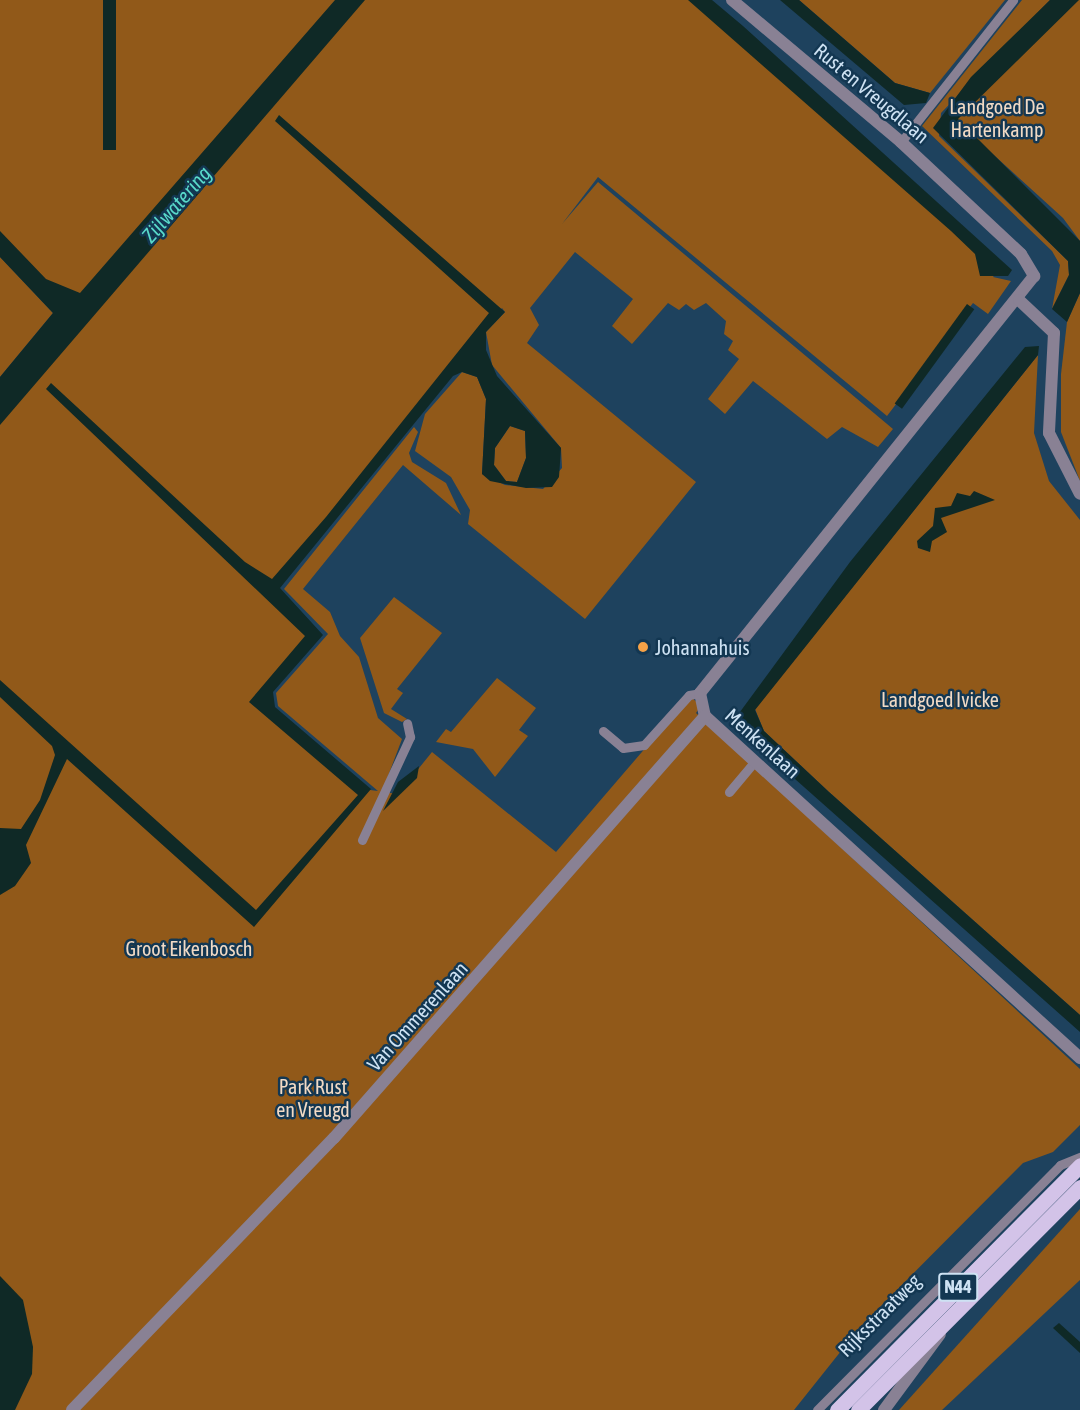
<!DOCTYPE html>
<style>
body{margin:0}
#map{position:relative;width:1080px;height:1410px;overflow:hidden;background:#1e425e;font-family:"Asap Condensed",sans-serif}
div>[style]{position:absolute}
.green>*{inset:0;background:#915919}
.water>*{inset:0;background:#0f2926;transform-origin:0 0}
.service>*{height:9px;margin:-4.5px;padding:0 4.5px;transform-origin:4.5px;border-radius:4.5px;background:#898194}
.minor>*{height:12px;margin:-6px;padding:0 6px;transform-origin:6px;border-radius:6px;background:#898194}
.primary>*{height:15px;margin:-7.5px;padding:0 7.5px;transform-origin:7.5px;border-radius:7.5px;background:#d3c3e8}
.dots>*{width:16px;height:16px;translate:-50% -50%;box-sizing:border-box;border:3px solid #133752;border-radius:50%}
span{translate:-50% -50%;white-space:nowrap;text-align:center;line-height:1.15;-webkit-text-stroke:5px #133752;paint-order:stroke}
.shield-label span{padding:2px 4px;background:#133752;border:2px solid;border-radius:4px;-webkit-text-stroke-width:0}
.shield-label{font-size:18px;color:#cee2f3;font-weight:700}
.street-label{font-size:20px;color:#cee2f3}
.park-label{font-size:20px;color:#f1dac5}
.poi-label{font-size:20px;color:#cee2f3}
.left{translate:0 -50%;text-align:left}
.water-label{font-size:21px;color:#59d9ca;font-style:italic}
</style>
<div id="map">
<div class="green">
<div style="clip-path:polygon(0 0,705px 0,1002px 265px,993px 277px,1011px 281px,988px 314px,973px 303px,887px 416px,598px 177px,562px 224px,598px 182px,893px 429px,878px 447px,842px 427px,827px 439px,753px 381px,725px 414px,708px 399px,739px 359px,728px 350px,733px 341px,724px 334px,726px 321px,706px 303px,694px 310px,686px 304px,679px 310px,668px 303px,632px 344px,612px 326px,633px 299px,575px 252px,530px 308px,539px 325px,527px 343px,696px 482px,585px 619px,468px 524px,470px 510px,451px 477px,415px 451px,425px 414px,462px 372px,477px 377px,486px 399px,482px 474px,505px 485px,543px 489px,562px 468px,561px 448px,492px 365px,486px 332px,505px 312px,502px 308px,271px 590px,315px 636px,260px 700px,362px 789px,378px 791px,278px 706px,276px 693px,328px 634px,284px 589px,414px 427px,418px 432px,409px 453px,412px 462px,446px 483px,461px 515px,403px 465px,303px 589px,330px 612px,340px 636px,359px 657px,378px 718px,402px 739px,382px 792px,398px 794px,432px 752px,556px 852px,690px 696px,701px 706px,696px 713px,1080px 1069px,1080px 1125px,1053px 1152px,1023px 1163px,861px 1326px,794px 1410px,0 1410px,0 391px,67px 311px,0 246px)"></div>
<div style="clip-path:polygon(799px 0,1005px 0,930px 93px,895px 83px)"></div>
<div style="clip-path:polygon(1022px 0,1050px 0,941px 113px,939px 136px,1068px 261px,1069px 275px,1052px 309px,1060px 265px,1052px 251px,922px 126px)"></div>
<div style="clip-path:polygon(1070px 0,1080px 0,1080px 241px,1063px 218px,953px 118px)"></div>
<div style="clip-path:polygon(0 257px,53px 313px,0 377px)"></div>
<div style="clip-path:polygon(1080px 293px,1080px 481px,1061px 432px,1061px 374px,1067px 322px)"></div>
<div style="clip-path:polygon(1038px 355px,1034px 433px,1049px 481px,1080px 520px,1080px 1015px,829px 792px,764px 731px,755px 709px)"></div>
<div style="clip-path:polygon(510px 426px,525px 431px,526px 458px,517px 482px,506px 481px,494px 465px,495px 448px)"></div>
<div style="clip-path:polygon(394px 597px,442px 633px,397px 689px,403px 693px,391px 709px,407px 719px,402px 722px,384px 713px,360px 638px)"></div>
<div style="clip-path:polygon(497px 678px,536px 708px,519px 730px,528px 736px,495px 777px,473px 749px,436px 742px,446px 729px,451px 732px)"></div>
<div style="clip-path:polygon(1080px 1209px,1080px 1280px,942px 1410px,899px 1410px)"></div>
</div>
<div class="water">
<div style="left:103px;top:0;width:13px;height:150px"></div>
<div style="clip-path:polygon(335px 0,365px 0,0 425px,0 377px,53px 313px,0 257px,0 231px,46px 279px,80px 293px)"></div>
<div style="clip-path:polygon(688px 0,712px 0,743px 26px,1012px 270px,1008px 276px,980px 276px,975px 254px,951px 231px)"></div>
<div style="clip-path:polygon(780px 0,799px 0,895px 83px,930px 93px,926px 103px,904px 105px)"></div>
<div style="clip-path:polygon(1050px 0,1079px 0,958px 119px,1080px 241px,1080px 293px,1067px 322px,1052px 309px,1069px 275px,1068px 261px,933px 128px,971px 77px)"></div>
<div style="clip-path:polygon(evenodd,279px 115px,505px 312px,486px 332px,486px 350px,497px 376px,561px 448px,559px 477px,552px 487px,526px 488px,490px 481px,482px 474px,486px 399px,477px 377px,462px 372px,453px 376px,280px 588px,323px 635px,273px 692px,275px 707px,371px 789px,254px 927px,67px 759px,26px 845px,31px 863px,15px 886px,0 895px,0 828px,21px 829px,40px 800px,55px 755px,52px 746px,0 697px,0 680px,256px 910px,358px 795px,249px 702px,305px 636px,46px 389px,51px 383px,245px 562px,272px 579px,326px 517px,489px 313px,275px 121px,279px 115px,510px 426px,525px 431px,526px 458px,517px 482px,506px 481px,494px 465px,495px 448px,510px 426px)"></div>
<div style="left:967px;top:304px;width:9px;height:123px;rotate:36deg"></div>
<div style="clip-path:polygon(1039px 346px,1038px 355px,755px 710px,764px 731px,829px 792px,1080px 1015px,1080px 1032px,795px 779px,737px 716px,850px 562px,1025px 347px)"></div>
<div style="clip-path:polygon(974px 491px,995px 500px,941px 518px,947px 532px,932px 541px,930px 552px,918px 548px,917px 541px,933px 526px,935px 508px,951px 506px,957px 493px,970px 496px)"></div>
<div style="clip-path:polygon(419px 766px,417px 778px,383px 811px,398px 782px)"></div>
<div style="clip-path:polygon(0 1276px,23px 1300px,33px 1347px,32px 1374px,15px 1410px,0 1410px)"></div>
<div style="clip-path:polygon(1059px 1323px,1080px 1342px,1080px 1353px,1053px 1328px)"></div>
</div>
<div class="service">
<div style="left:901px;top:142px;width:181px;rotate:-51.7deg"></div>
<div style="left:603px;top:731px;width:26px;rotate:40deg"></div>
<div style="left:623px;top:748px;width:21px;rotate:-8deg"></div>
<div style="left:644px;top:745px;width:67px;rotate:-48deg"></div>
<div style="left:689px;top:695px;width:11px;rotate:-10deg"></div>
<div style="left:729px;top:792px;width:40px;rotate:-50deg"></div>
<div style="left:362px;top:840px;width:114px;rotate:-65deg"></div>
<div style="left:410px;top:737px;width:14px;rotate:-102deg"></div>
<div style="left:817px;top:1410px;width:345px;rotate:-45.2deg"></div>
<div style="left:1060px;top:1165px;width:22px;rotate:-22deg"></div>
</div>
<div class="minor">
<div style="left:732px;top:0;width:221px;rotate:40deg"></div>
<div style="left:901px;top:142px;width:164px;rotate:43deg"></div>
<div style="left:1021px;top:254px;width:26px;rotate:59deg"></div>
<div style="left:1034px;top:276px;width:534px;rotate:128.69deg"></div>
<div style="left:700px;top:693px;width:24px;rotate:78deg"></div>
<div style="left:705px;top:716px;width:508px;rotate:42.36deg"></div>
<div style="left:1019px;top:300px;width:48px;rotate:43.3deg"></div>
<div style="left:1054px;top:333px;width:100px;rotate:92.9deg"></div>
<div style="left:1049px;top:433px;width:68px;rotate:63.1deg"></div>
<div style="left:72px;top:1410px;width:378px;rotate:-46.1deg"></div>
<div style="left:334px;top:1138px;width:562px;rotate:-48.68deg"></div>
<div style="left:884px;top:1410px;width:94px;rotate:-53.6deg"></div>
</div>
<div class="primary">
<div style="left:837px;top:1410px;width:345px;rotate:-45.2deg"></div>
<div style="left:858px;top:1410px;width:315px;rotate:-45.1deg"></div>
</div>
<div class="dots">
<div style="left:643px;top:647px;background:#f6a247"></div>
</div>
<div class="shield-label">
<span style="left:958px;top:1287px">N44</span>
</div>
<div class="street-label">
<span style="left:872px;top:93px;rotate:40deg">Rust en Vreugdlaan</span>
<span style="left:763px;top:743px;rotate:42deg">Menkenlaan</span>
<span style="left:417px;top:1016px;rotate:-48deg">Van Ommerenlaan</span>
<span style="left:879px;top:1315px;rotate:-45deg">Rijksstraatweg</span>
</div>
<div class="park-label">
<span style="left:997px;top:118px">Landgoed De<br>Hartenkamp</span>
<span style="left:940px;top:699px">Landgoed Ivicke</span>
<span style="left:189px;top:948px">Groot Eikenbosch</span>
<span style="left:313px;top:1098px">Park Rust<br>en Vreugd</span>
</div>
<div class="poi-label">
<span class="left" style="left:655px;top:647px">Johannahuis</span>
</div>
<div class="water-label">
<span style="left:176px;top:204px;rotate:-49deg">Zijlwatering</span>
</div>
</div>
